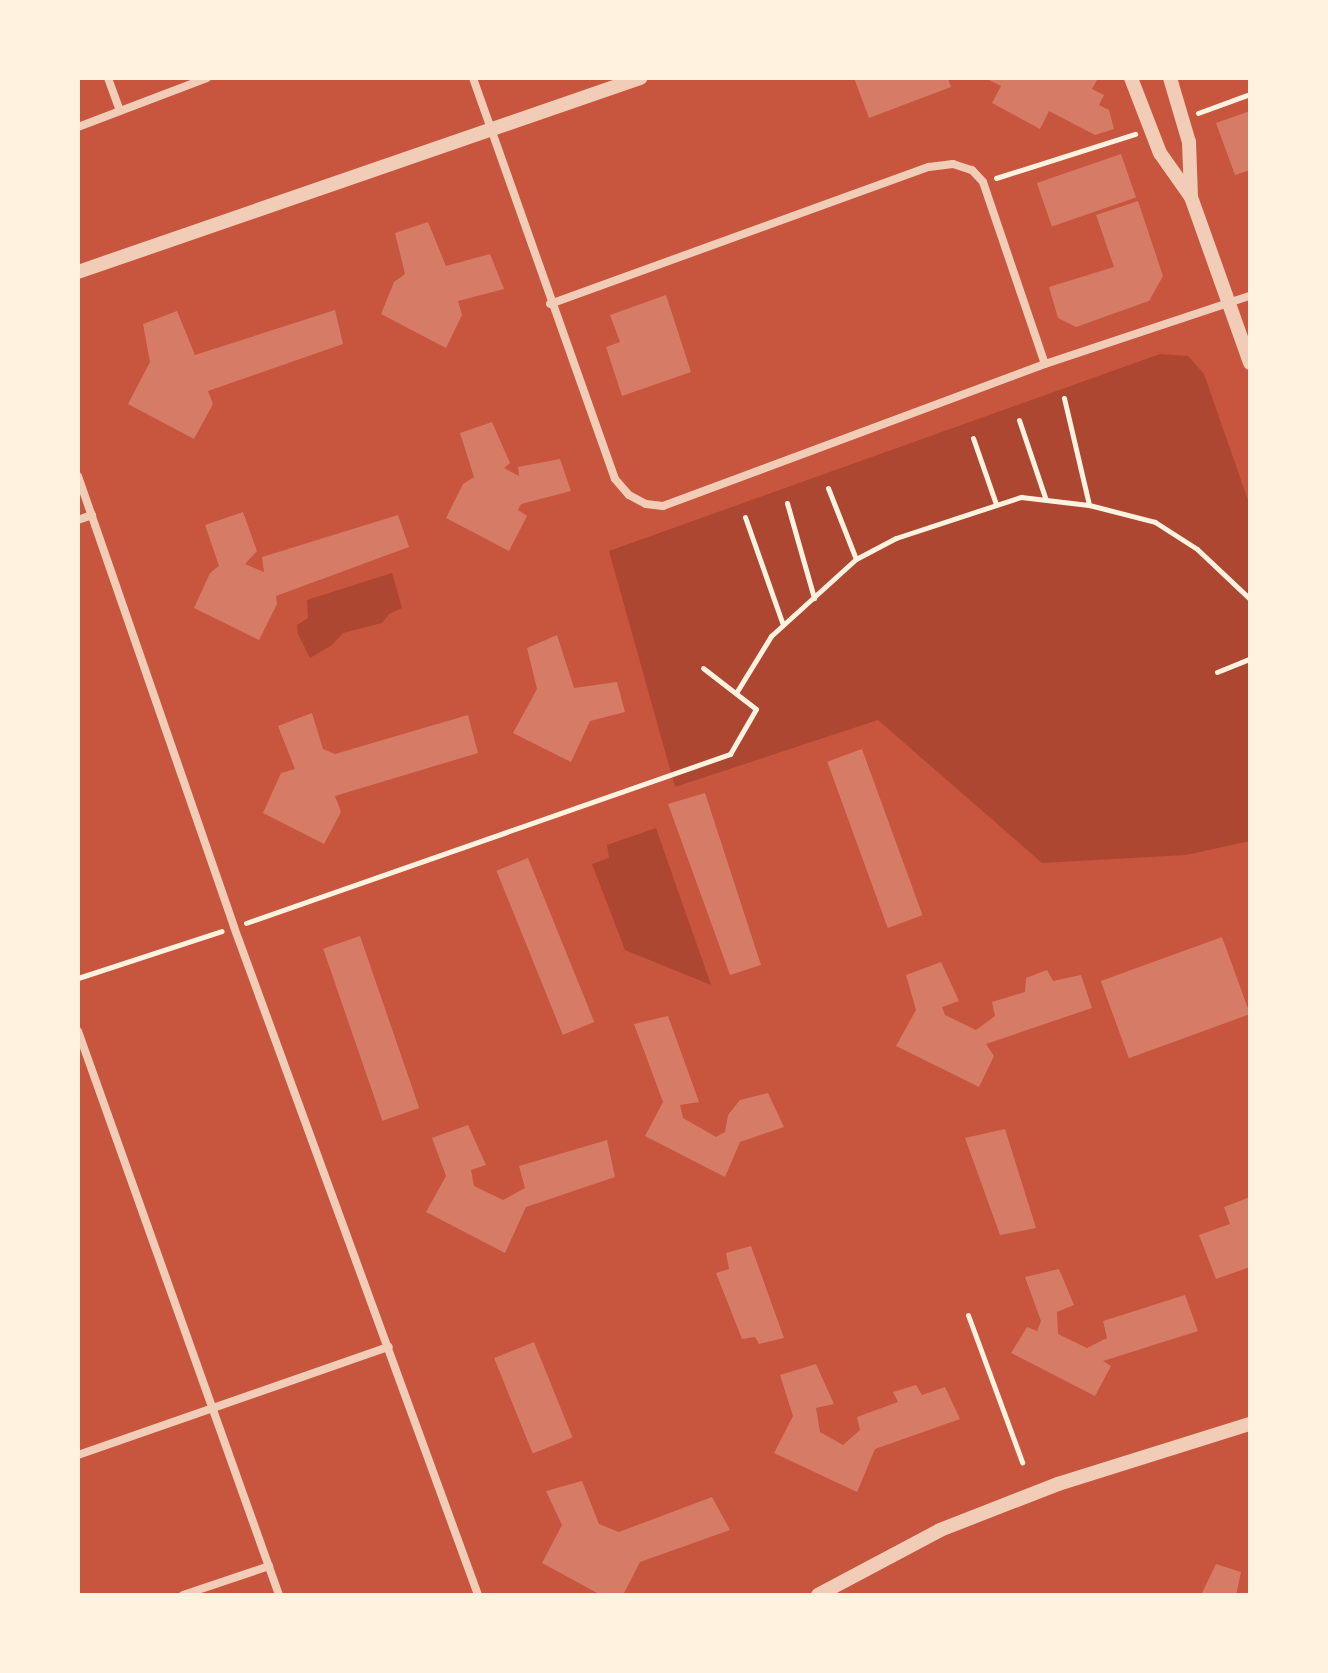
<!DOCTYPE html>
<style>
body{margin:0}
#map{position:relative;width:1328px;height:1673px;overflow:hidden;background:#c8553d;font-family:"Work Sans",sans-serif}
div>[style]{position:absolute}
.green>*{inset:0;background:#ae4732}
.building>*{inset:0;background:#d67c66;transform-origin:0 0}
.path>*{height:5px;margin:-2.5px;padding:0 2.5px;transform-origin:2.5px;border-radius:2.5px;background:#fff3e0}
.minor>*{height:8px;margin:-4px;padding:0 4px;transform-origin:4px;border-radius:4px;background:#f1ccb7}
.tertiary>*{height:14px;margin:-7px;padding:0 7px;transform-origin:7px;border-radius:7px;background:#f1ccb7}
span{translate:-50% -50%;white-space:nowrap;text-align:center;line-height:1.15;-webkit-text-stroke:8px #fff3e0;paint-order:stroke}
.frame{position:absolute;inset:0;border:80px solid #fff3e0;pointer-events:none}
</style>
<div id="map">
<div class="green">
<div style="clip-path:polygon(1160px 354px,1188px 356px,1204px 374px,1250px 506px,1250px 841px,1186px 855px,1042px 863px,878px 720px,675px 787px,609px 551px)"></div>
<div style="clip-path:polygon(392px 573px,402px 608px,389px 614px,382px 623px,343px 633px,332px 645px,310px 658px,298px 634px,297px 625px,308px 618px,307px 600px)"></div>
<div style="clip-path:polygon(656px 828px,711px 985px,625px 950px,592px 864px,609px 858px,607px 845px)"></div>
</div>
<div class="building">
<div style="clip-path:polygon(854px 78px,948px 78px,951px 87px,869px 118px)"></div>
<div style="clip-path:polygon(985px 78px,1093px 78px,1097px 80px,1092px 89px,1104px 95px,1099px 105px,1109px 110px,1114px 129px,1095px 135px,1049px 111px,1040px 129px,992px 103px,1001px 86px)"></div>
<div style="clip-path:polygon(1250px 111px,1250px 170px,1235px 175px,1216px 123px)"></div>
<div style="left:1121px;top:154px;width:46px;height:89px;rotate:71deg"></div>
<div style="clip-path:polygon(1138px 201px,1163px 276px,1149px 301px,1076px 327px,1058px 318px,1049px 287px,1114px 267px,1096px 215px)"></div>
<div style="clip-path:polygon(428px 222px,446px 266px,490px 254px,504px 289px,458px 301px,462px 315px,446px 348px,381px 314px,394px 282px,405px 274px,395px 233px)"></div>
<div style="clip-path:polygon(666px 295px,691px 372px,622px 396px,606px 347px,620px 342px,610px 315px)"></div>
<div style="clip-path:polygon(335px 310px,343px 344px,208px 391px,213px 404px,194px 439px,128px 404px,150px 362px,143px 324px,177px 311px,195px 355px)"></div>
<div style="clip-path:polygon(492px 422px,510px 463px,504px 468px,519px 476px,518px 467px,560px 459px,571px 491px,521px 504px,518px 510px,527px 516px,509px 551px,446px 518px,463px 484px,474px 477px,460px 433px)"></div>
<div style="clip-path:polygon(243px 512px,257px 551px,245px 564px,264px 572px,262px 557px,398px 515px,409px 547px,276px 596px,277px 604px,259px 640px,194px 608px,210px 573px,219px 566px,205px 525px)"></div>
<div style="clip-path:polygon(557px 635px,574px 688px,617px 682px,625px 712px,590px 721px,571px 762px,513px 733px,537px 689px,527px 648px)"></div>
<div style="clip-path:polygon(312px 713px,323px 749px,335px 754px,468px 715px,478px 753px,335px 796px,341px 812px,324px 844px,263px 813px,281px 773px,295px 769px,278px 726px)"></div>
<div style="left:862px;top:749px;width:177px;height:37px;rotate:70deg"></div>
<div style="clip-path:polygon(705px 793px,761px 965px,730px 975px,668px 804px)"></div>
<div style="left:528px;top:858px;width:177px;height:34px;rotate:68deg"></div>
<div style="left:360px;top:936px;width:182px;height:39px;rotate:71deg"></div>
<div style="left:1222px;top:937px;width:82px;height:129px;rotate:70deg"></div>
<div style="clip-path:polygon(941px 962px,959px 1001px,942px 1007px,945px 1015px,976px 1030px,995px 1016px,992px 1002px,1025px 992px,1026px 978px,1047px 970px,1053px 981px,1081px 975px,1092px 1008px,986px 1044px,994px 1056px,979px 1087px,896px 1046px,916px 1010px,906px 975px)"></div>
<div style="clip-path:polygon(668px 1016px,699px 1102px,680px 1105px,683px 1118px,716px 1137px,725px 1132px,728px 1115px,740px 1100px,768px 1093px,784px 1127px,740px 1142px,725px 1177px,645px 1136px,663px 1102px,634px 1024px)"></div>
<div style="clip-path:polygon(468px 1125px,486px 1165px,471px 1170px,474px 1186px,503px 1200px,525px 1188px,519px 1166px,607px 1140px,615px 1177px,526px 1207px,505px 1253px,426px 1212px,446px 1176px,432px 1138px)"></div>
<div style="clip-path:polygon(1005px 1129px,1036px 1228px,1000px 1235px,965px 1138px)"></div>
<div style="clip-path:polygon(1250px 1197px,1250px 1267px,1216px 1279px,1199px 1235px,1230px 1224px,1224px 1207px)"></div>
<div style="clip-path:polygon(751px 1246px,784px 1338px,759px 1344px,755px 1337px,742px 1339px,716px 1273px,729px 1269px,726px 1253px)"></div>
<div style="clip-path:polygon(1059px 1269px,1074px 1305px,1057px 1312px,1058px 1334px,1087px 1348px,1107px 1338px,1103px 1321px,1185px 1295px,1198px 1331px,1103px 1361px,1111px 1366px,1095px 1396px,1011px 1353px,1027px 1327px,1037px 1331px,1041px 1321px,1025px 1277px)"></div>
<div style="left:534px;top:1342px;width:103px;height:43px;rotate:68deg"></div>
<div style="clip-path:polygon(816px 1364px,834px 1404px,816px 1408px,820px 1432px,843px 1445px,860px 1430px,857px 1417px,898px 1402px,893px 1392px,916px 1385px,922px 1395px,945px 1387px,960px 1419px,875px 1449px,857px 1492px,774px 1453px,793px 1416px,780px 1375px)"></div>
<div style="clip-path:polygon(582px 1481px,599px 1524px,619px 1532px,712px 1497px,730px 1530px,640px 1562px,623px 1595px,601px 1595px,542px 1563px,562px 1525px,546px 1491px)"></div>
<div style="clip-path:polygon(1216px 1564px,1241px 1572px,1236px 1595px,1201px 1595px)"></div>
</div>
<div class="path">
<div style="left:1198px;top:113px;width:55px;rotate:-20.1deg"></div>
<div style="left:996px;top:178px;width:146px;rotate:-17.6deg"></div>
<div style="left:1064px;top:398px;width:110px;rotate:76.8deg"></div>
<div style="left:1019px;top:420px;width:84px;rotate:71.4deg"></div>
<div style="left:973px;top:438px;width:70px;rotate:70.8deg"></div>
<div style="left:828px;top:488px;width:76px;rotate:68.5deg"></div>
<div style="left:787px;top:503px;width:99px;rotate:74.1deg"></div>
<div style="left:745px;top:517px;width:114px;rotate:70.6deg"></div>
<div style="left:1217px;top:672px;width:35px;rotate:-22deg"></div>
<div style="left:736px;top:693px;width:67px;rotate:-58.4deg"></div>
<div style="left:771px;top:636px;width:115px;rotate:-42.2deg"></div>
<div style="left:856px;top:559px;width:45px;rotate:-27.7deg"></div>
<div style="left:896px;top:538px;width:132px;rotate:-18.2deg"></div>
<div style="left:1021px;top:497px;width:68px;rotate:6.7deg"></div>
<div style="left:1089px;top:505px;width:68px;rotate:14.4deg"></div>
<div style="left:1155px;top:522px;width:50px;rotate:32.7deg"></div>
<div style="left:1197px;top:549px;width:73px;rotate:43.3deg"></div>
<div style="left:246px;top:923px;width:513px;rotate:-19.25deg"></div>
<div style="left:730px;top:754px;width:52px;rotate:-60deg"></div>
<div style="left:756px;top:709px;width:67px;rotate:-142.3deg"></div>
<div style="left:78px;top:978px;width:151px;rotate:-18.1deg"></div>
<div style="left:968px;top:1315px;width:157px;rotate:69.8deg"></div>
</div>
<div class="minor">
<div style="left:108px;top:78px;width:35px;rotate:70deg"></div>
<div style="left:473px;top:78px;width:425px;rotate:70.5deg"></div>
<div style="left:615px;top:479px;width:21px;rotate:49deg"></div>
<div style="left:629px;top:495px;width:19px;rotate:28deg"></div>
<div style="left:646px;top:504px;width:17px;rotate:7deg"></div>
<div style="left:663px;top:506px;width:408px;rotate:-20.4deg"></div>
<div style="left:1045px;top:364px;width:216px;rotate:-18.4deg"></div>
<div style="left:78px;top:127px;width:138px;rotate:-20.8deg"></div>
<div style="left:550px;top:304px;width:403px;rotate:-19.9deg"></div>
<div style="left:929px;top:167px;width:24px;rotate:-7deg"></div>
<div style="left:953px;top:164px;width:20px;rotate:18deg"></div>
<div style="left:972px;top:170px;width:16px;rotate:47deg"></div>
<div style="left:983px;top:182px;width:192px;rotate:71.2deg"></div>
<div style="left:78px;top:476px;width:477px;rotate:70.9deg"></div>
<div style="left:234px;top:927px;width:711px;rotate:69.93deg"></div>
<div style="left:78px;top:520px;width:15px;rotate:-20deg"></div>
<div style="left:78px;top:1031px;width:599px;rotate:70.38deg"></div>
<div style="left:78px;top:1455px;width:329px;rotate:-19.2deg"></div>
<div style="left:183px;top:1595px;width:91px;rotate:-18.6deg"></div>
</div>
<div class="tertiary">
<div style="left:1131px;top:78px;width:80px;rotate:68.9deg"></div>
<div style="left:1160px;top:153px;width:54px;rotate:54.8deg"></div>
<div style="left:1191px;top:197px;width:176px;rotate:70.4deg"></div>
<div style="left:1170px;top:78px;width:67px;rotate:73.5deg"></div>
<div style="left:1189px;top:142px;width:54px;rotate:87.9deg"></div>
<div style="left:78px;top:272px;width:595px;rotate:-19.04deg"></div>
<div style="left:818px;top:1595px;width:138px;rotate:-28deg"></div>
<div style="left:940px;top:1530px;width:127px;rotate:-21.3deg"></div>
<div style="left:1058px;top:1484px;width:201px;rotate:-17.4deg"></div>
</div>
<div class="frame"></div>
</div>
